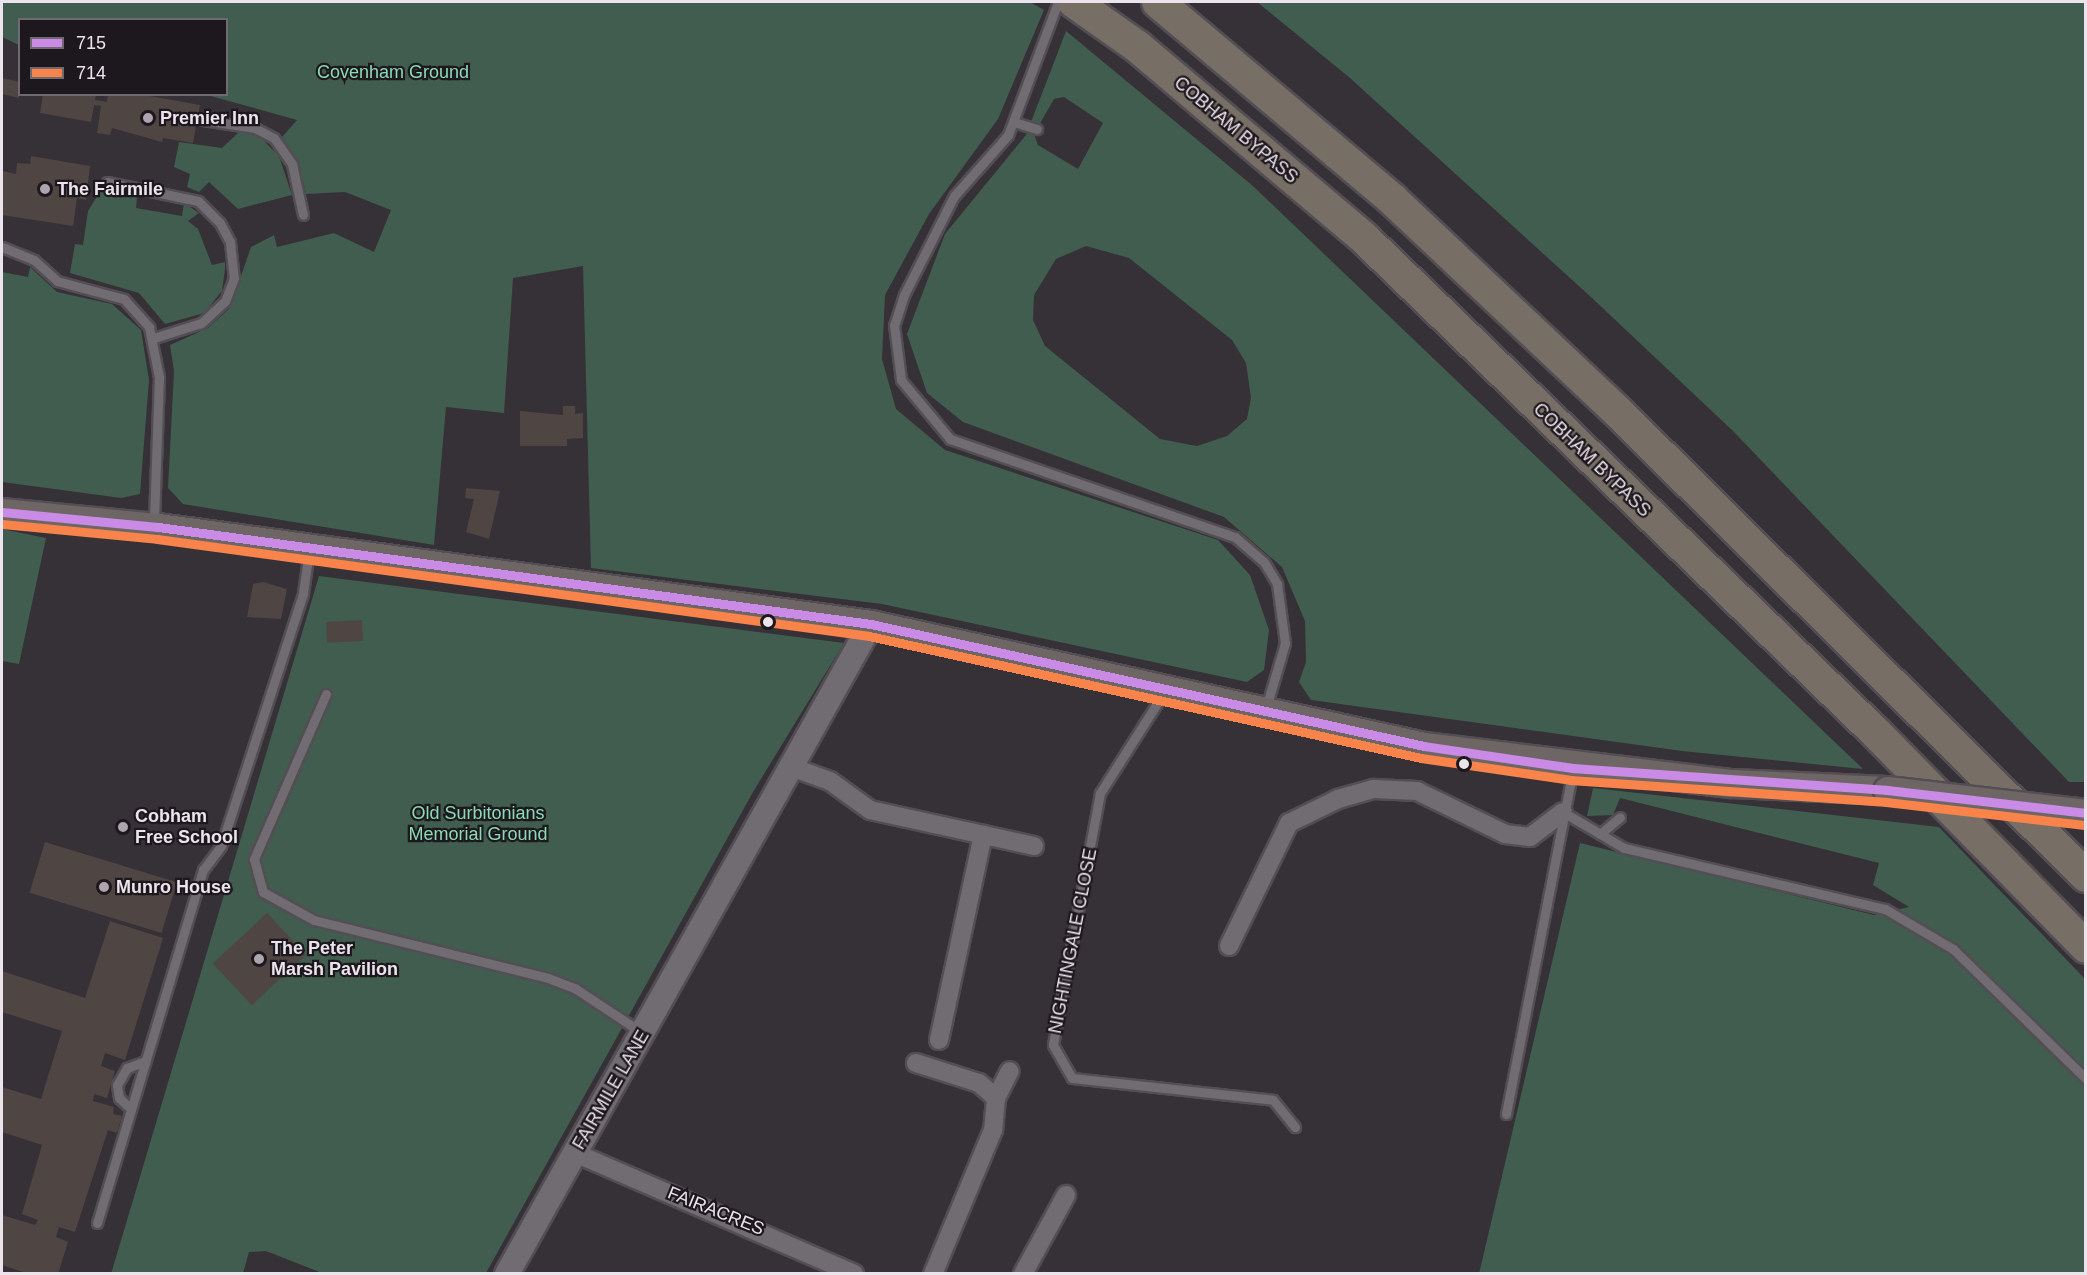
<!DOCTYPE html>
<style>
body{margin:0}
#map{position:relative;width:2087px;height:1275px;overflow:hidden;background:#363037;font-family:Helvetica,sans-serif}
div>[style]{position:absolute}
.green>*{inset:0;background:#405d4f}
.building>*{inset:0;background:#4f4543;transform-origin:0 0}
.roads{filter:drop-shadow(2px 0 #534e54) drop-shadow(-2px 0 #534e54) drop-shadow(0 2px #534e54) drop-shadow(0 -2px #534e54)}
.lane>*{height:9px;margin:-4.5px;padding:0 4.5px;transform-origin:4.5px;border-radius:4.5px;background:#716c72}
.street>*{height:18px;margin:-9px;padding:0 9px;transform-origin:9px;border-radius:9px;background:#716c72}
.secondary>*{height:24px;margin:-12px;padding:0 12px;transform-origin:12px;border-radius:12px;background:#716c72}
.primary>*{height:27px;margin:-13.5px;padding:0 13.5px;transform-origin:13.5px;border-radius:13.5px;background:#6d6664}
.highway>*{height:32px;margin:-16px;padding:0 16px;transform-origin:16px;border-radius:16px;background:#776e66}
.bridges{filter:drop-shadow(2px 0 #534e54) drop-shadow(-2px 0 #534e54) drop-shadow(0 2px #534e54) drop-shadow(0 -2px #534e54)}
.primary-bridge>*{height:27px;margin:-13.5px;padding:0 13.5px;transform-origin:13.5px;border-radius:13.5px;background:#6d6664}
.bus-1>*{height:9px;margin:-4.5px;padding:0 4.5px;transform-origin:4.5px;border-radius:4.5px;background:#ca8be6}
.bus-2>*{height:9px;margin:-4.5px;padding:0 4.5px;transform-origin:4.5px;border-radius:4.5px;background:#f8844c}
.dots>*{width:16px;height:16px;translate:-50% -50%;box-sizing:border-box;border:3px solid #1d181d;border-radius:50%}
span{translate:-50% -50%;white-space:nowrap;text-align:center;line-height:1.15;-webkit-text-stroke:4.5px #1d181d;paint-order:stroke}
.park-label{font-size:18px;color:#8adbb5}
.poi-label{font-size:18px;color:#ebe4ec;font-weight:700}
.left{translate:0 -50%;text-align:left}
.street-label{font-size:18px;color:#ebe4ec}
.frame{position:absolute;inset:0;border:3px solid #ebe4ec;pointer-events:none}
.legend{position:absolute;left:18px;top:18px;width:210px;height:78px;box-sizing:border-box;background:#1d181d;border:2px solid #6f6a70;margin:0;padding:8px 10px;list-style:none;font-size:18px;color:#ebe4ec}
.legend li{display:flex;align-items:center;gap:12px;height:30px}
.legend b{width:30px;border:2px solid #6f6a70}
</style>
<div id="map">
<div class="green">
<div style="clip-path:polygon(2px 2px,1030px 2px,1044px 10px,998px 119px,929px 214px,885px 295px,882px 359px,896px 409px,945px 450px,1218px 540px,1250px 575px,1269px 630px,1264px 670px,1247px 682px,882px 604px,591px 568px,583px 266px,513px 278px,504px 413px,446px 407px,434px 545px,183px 504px,168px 488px,174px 371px,170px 345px,208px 328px,230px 308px,251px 247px,274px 235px,277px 247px,334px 233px,374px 252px,391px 210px,345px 192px,306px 194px,299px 164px,282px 137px,297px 120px,207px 95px,226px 94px,226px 20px,20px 20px,19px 45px,2px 37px)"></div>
<div style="clip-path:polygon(1257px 2px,2085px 2px,2085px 782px,2069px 782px,1733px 431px,1592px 298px,1350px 78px)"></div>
<div style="clip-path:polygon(evenodd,1066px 31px,1253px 186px,1863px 769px,1682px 751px,1311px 700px,1299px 682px,1306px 662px,1305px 621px,1282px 567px,1224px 517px,963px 422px,927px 393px,907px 334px,945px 234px,1026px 135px,1066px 31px,1064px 97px,1103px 123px,1078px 169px,1038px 145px,1034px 134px,1054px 99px,1064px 97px,1066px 31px,1086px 246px,1129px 258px,1232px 340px,1246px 363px,1251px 398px,1247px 419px,1227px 436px,1197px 446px,1160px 439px,1045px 346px,1033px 320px,1034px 295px,1056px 259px,1086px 246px)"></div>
<div style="clip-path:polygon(240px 131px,261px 138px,279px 156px,292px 195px,238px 209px,209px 182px,199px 192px,187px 187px,190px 174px,174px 167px,179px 142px,222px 148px)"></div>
<div style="clip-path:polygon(101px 190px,137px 197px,136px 208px,182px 216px,184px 203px,199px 213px,188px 221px,198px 229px,212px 265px,225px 262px,225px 269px,222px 291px,204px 313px,165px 324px,139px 293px,70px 273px,75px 244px,83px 245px,88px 211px)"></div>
<div style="clip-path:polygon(30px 267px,57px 292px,112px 304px,141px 330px,149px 380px,140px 494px,121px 498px,2px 482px,2px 272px,28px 277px)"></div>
<div style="clip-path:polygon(2px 529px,46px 538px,19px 664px,2px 661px)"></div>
<div style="clip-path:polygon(319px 576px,844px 643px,753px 792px,486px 1273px,322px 1273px,266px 1251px,249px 1252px,243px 1273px,111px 1274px)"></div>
<div style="clip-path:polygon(1593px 788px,1939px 827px,2085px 979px,2085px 1273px,1479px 1274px,1580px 843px,1874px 915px,1909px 907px,1873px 885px,1879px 863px,1620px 798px,1613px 815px,1587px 816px)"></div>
</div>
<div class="building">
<div style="clip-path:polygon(2px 78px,20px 82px,19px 98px,2px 94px)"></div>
<div style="clip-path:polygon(43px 94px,96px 94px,95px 100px,107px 102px,108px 94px,139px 94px,200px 105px,193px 143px,163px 138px,162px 142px,112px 128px,110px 135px,97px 133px,101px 106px,94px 105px,91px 122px,40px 113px)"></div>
<div style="clip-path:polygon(31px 156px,90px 166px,86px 200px,77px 198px,73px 226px,2px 215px,2px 171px,16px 174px,17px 163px,30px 164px)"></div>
<div style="clip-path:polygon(563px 406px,575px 406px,575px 414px,583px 413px,583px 438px,567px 439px,567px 446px,520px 446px,520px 411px,563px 415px)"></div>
<div style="clip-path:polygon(466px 488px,500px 491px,489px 539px,466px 532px,474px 499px,465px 498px)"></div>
<div style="clip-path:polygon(263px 582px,287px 589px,281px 619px,247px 617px,253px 584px)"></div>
<div style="left:362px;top:620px;width:21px;height:36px;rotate:87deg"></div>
<div style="left:45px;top:842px;width:138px;height:53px;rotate:17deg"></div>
<div style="left:267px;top:913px;width:57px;height:74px;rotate:47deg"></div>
<div style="clip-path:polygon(110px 921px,163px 938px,125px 1060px,105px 1053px,101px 1066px,115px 1071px,107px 1098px,94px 1094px,93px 1101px,114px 1107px,113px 1114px,122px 1116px,117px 1133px,108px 1130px,75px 1232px,59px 1227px,56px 1237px,68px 1242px,58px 1274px,29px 1274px,2px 1265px,2px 1215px,35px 1225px,38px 1220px,22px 1214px,42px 1145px,2px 1132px,2px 1087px,41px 1099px,62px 1031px,2px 1012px,2px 971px,85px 998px)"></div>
</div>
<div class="roads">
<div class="lane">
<div style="left:1058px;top:2px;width:142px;rotate:110.6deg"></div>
<div style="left:1008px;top:135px;width:81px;rotate:131.5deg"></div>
<div style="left:954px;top:196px;width:111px;rotate:116.8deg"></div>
<div style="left:904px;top:295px;width:32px;rotate:108deg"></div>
<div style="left:894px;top:325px;width:55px;rotate:82.7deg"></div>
<div style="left:901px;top:380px;width:77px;rotate:50.3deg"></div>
<div style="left:950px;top:439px;width:301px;rotate:19deg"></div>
<div style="left:1235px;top:537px;width:38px;rotate:41deg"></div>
<div style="left:1264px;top:562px;width:26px;rotate:59deg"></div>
<div style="left:1277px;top:584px;width:60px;rotate:82.3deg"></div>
<div style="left:1285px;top:643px;width:68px;rotate:106.3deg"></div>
<div style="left:203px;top:120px;width:53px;rotate:8.7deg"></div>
<div style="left:255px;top:128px;width:21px;rotate:28deg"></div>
<div style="left:274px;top:138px;width:32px;rotate:55deg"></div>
<div style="left:292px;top:164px;width:52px;rotate:77.8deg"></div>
<div style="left:1014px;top:122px;width:24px;rotate:17deg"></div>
<div style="left:107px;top:182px;width:93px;rotate:11.8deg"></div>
<div style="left:198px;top:201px;width:31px;rotate:45deg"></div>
<div style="left:220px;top:223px;width:21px;rotate:62deg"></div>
<div style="left:230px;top:242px;width:36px;rotate:84deg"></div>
<div style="left:234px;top:278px;width:25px;rotate:111deg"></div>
<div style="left:225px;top:301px;width:33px;rotate:137deg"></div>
<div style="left:201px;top:323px;width:49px;rotate:162.3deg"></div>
<div style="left:2px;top:247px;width:35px;rotate:22deg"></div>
<div style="left:34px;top:260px;width:31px;rotate:42deg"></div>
<div style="left:57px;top:281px;width:69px;rotate:15deg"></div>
<div style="left:124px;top:299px;width:38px;rotate:48deg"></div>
<div style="left:149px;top:327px;width:51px;rotate:78.7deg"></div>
<div style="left:159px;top:377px;width:146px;rotate:92deg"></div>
<div style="left:1165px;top:691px;width:121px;rotate:122.5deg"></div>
<div style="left:1100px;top:793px;width:256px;rotate:100.6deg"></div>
<div style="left:1053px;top:1045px;width:38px;rotate:60deg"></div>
<div style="left:1072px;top:1078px;width:202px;rotate:6.2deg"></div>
<div style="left:1273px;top:1100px;width:35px;rotate:51deg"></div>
<div style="left:326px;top:694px;width:180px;rotate:113.6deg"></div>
<div style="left:254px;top:859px;width:34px;rotate:75deg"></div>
<div style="left:263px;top:892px;width:58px;rotate:28.8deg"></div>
<div style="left:314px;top:920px;width:241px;rotate:13.9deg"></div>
<div style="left:548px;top:978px;width:30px;rotate:21deg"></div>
<div style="left:576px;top:989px;width:78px;rotate:33.5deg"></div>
<div style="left:1563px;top:812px;width:71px;rotate:30.5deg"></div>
<div style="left:1624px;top:848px;width:268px;rotate:13.2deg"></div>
<div style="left:1885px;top:909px;width:79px;rotate:30.5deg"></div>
<div style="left:1953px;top:949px;width:186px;rotate:44.3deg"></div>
<div style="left:1600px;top:834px;width:26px;rotate:-40deg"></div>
<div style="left:131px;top:1109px;width:16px;rotate:-137deg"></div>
<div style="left:119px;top:1098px;width:13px;rotate:-99deg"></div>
<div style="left:117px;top:1085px;width:20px;rotate:-60deg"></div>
<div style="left:127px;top:1068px;width:19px;rotate:-21deg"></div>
<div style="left:1506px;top:1114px;width:352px;rotate:-79deg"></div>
<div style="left:97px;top:1223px;width:369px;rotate:-73.3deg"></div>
<div style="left:203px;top:870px;width:30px;rotate:-53deg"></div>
<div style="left:221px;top:846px;width:266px;rotate:-72deg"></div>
<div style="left:303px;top:593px;width:42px;rotate:-81.9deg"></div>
</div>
<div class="street">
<div style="left:794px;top:768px;width:38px;rotate:20deg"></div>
<div style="left:830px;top:781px;width:49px;rotate:35.9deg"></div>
<div style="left:870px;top:810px;width:168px;rotate:12.4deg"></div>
<div style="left:1229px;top:946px;width:137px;rotate:-64deg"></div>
<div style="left:1289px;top:823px;width:55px;rotate:-26.1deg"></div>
<div style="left:1338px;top:799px;width:37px;rotate:-16deg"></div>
<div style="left:1374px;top:789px;width:43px;rotate:2.7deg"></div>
<div style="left:1417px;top:791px;width:98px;rotate:26deg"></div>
<div style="left:1505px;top:834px;width:25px;rotate:7deg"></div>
<div style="left:1530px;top:837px;width:41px;rotate:-37.1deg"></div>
<div style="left:939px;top:1040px;width:210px;rotate:-77.9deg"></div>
<div style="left:916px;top:1063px;width:66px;rotate:17.6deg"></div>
<div style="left:979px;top:1083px;width:23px;rotate:41deg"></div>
<div style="left:996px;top:1098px;width:32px;rotate:95deg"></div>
<div style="left:993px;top:1130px;width:156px;rotate:112.6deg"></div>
<div style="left:996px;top:1098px;width:30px;rotate:-63deg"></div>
<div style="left:575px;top:1153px;width:304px;rotate:23.4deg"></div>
<div style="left:1023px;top:1274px;width:90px;rotate:-61.4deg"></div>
</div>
<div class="secondary">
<div style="left:507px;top:1274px;width:745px;rotate:-60.75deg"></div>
</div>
<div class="primary">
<div style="left:2px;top:512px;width:157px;rotate:5.5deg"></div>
<div style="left:158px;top:527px;width:720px;rotate:7.75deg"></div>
<div style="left:871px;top:624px;width:566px;rotate:12.44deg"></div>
<div style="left:1424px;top:746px;width:310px;rotate:6.9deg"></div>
<div style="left:1732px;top:783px;width:155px;rotate:2.6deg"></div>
</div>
<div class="highway">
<div style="left:1074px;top:2px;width:78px;rotate:35.1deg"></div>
<div style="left:1138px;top:47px;width:297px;rotate:40.2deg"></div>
<div style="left:1365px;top:239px;width:711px;rotate:44.03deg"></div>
<div style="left:1876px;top:733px;width:300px;rotate:45.5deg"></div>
<div style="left:1158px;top:2px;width:307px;rotate:40.1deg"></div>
<div style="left:1393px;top:200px;width:309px;rotate:43.3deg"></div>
<div style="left:1618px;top:412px;width:659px;rotate:44.75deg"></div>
</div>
</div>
<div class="bridges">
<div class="primary-bridge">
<div style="left:1887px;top:790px;width:200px;rotate:6.6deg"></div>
</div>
</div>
<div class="bus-1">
<div style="left:2px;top:512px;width:157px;rotate:5.5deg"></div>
<div style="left:158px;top:527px;width:720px;rotate:7.75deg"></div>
<div style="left:871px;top:624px;width:566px;rotate:12.44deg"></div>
<div style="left:1424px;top:746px;width:151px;rotate:8.4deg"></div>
<div style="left:1573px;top:768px;width:315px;rotate:4deg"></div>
<div style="left:1887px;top:790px;width:200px;rotate:6.6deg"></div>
</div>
<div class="bus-2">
<div style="left:2px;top:524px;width:156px;rotate:5.5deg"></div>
<div style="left:157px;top:539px;width:719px;rotate:7.76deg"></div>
<div style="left:869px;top:636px;width:565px;rotate:12.46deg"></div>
<div style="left:1421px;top:758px;width:152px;rotate:8.3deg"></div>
<div style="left:1571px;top:780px;width:316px;rotate:4deg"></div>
<div style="left:1886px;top:802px;width:200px;rotate:6.6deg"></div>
</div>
<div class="dots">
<div style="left:148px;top:118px;background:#aca5ad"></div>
<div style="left:45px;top:189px;background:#aca5ad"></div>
<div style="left:768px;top:622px;background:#ebe4ec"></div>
<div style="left:1464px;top:764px;background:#ebe4ec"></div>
<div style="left:123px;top:827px;background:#aca5ad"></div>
<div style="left:104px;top:887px;background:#aca5ad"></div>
<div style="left:259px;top:959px;background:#aca5ad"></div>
</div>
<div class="park-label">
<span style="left:393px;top:72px">Covenham Ground</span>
<span style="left:478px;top:824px">Old Surbitonians<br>Memorial Ground</span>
</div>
<div class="poi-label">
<span class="left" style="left:160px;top:118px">Premier Inn</span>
<span class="left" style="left:57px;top:189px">The Fairmile</span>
<span class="left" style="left:135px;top:827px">Cobham<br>Free School</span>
<span class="left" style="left:116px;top:887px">Munro House</span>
<span class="left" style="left:271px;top:959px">The Peter<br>Marsh Pavilion</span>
</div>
<div class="street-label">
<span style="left:1236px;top:130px;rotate:40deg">COBHAM BYPASS</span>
<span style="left:1592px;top:460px;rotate:44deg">COBHAM BYPASS</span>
<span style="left:1073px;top:941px;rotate:-79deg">NIGHTINGALE CLOSE</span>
<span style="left:611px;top:1090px;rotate:-60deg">FAIRMILE LANE</span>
<span style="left:716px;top:1211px;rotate:22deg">FAIRACRES</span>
</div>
<div class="frame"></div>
<ul class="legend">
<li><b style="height:8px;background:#ca8be6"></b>715</li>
<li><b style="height:8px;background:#f8844c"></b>714</li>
</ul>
</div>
